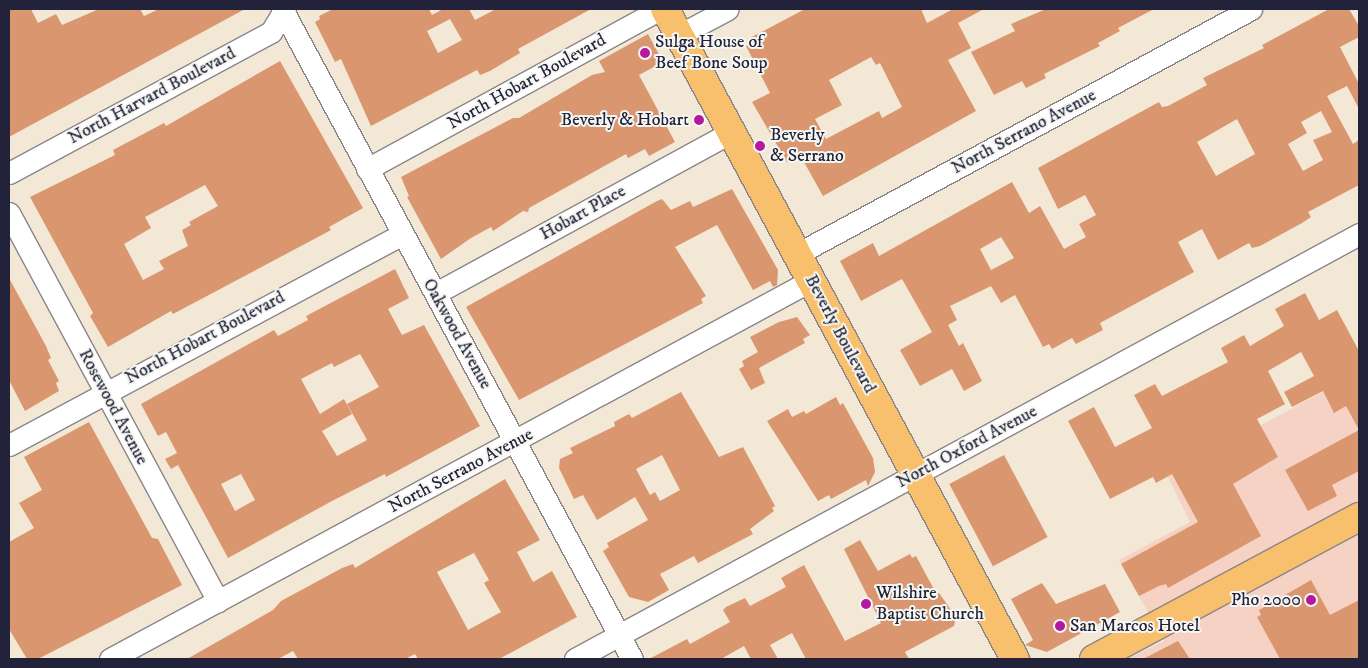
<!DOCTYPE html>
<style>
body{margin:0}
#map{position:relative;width:1368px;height:668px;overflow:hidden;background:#f3e8d6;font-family:"IM FELL DW Pica",serif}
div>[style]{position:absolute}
.built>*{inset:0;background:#f6d2c5}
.building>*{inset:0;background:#da976f;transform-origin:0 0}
.roads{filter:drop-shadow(1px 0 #8a8588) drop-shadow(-1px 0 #8a8588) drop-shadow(0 1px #8a8588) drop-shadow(0 -1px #8a8588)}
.minor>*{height:21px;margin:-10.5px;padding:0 10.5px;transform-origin:10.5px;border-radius:10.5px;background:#fff}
.major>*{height:28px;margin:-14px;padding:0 14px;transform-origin:14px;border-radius:14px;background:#f8bf6c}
.dots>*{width:14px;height:14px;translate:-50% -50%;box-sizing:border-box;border:2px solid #f6f6f2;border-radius:50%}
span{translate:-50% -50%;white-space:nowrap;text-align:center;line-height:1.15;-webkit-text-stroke:4px #f6f6f2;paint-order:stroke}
.poi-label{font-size:18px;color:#22223b}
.left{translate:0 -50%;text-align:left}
.right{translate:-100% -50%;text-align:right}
.street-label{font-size:18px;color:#22223b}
.frame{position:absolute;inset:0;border:10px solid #22223b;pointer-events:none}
</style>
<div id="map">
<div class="built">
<div style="clip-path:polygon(1359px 373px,1359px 650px,1340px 659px,1127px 659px,1164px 641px,1119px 560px,1190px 522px,1167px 475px)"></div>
</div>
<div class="building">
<div style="clip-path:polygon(9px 9px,31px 9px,38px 23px,56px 14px,62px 25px,99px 9px,140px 9px,144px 16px,159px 9px,245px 9px,9px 137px)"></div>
<div style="clip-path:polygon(evenodd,333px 9px,429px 9px,432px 15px,443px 9px,469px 9px,475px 20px,496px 9px,591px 9px,518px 49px,520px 53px,490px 71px,480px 75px,477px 70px,371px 126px,341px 59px,335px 62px,315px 22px,320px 19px,319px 16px,333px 9px,450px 19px,462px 40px,438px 53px,427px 31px,450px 19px)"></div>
<div style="clip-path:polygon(evenodd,805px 9px,921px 9px,927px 23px,953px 9px,984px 9px,958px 23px,971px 48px,948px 60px,976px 111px,823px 196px,800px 155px,787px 162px,752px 102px,770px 93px,746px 46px,751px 44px,748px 39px,805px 9px,871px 57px,876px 65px,880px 63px,902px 107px,882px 118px,879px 111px,826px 139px,815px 119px,842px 105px,829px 80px,871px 57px)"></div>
<div style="clip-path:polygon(1046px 9px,1154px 9px,1118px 28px,1120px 31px,1098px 43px,1100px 46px,1044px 74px,1046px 78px,1026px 88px,1022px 81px,994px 95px,971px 52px,1015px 31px,1011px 24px)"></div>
<div style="clip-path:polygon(evenodd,1329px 9px,1349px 9px,1359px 26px,1359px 37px,1340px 47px,1359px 84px,1359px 109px,1347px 86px,1327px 96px,1353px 144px,1359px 140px,1359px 185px,1308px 212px,1311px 217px,1302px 223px,1260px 246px,1252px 248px,1249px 243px,1218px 260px,1202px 229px,1178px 242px,1194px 272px,1100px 323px,1103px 330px,1076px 344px,1072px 338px,1052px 349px,1049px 344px,1043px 347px,1015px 295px,1001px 303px,991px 286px,950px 306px,957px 320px,948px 325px,959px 346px,963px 343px,982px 381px,964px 391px,952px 369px,920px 386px,900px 350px,932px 332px,902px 279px,861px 301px,840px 261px,873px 243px,879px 256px,1012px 182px,1029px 213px,1040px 206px,1064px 249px,1086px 237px,1079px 224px,1096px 215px,1085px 195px,1058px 209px,1038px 168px,1159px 102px,1162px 107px,1168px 106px,1207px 85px,1203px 78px,1264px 48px,1262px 45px,1329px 9px,1321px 111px,1332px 132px,1313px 140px,1323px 160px,1303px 171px,1288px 144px,1307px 133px,1301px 122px,1321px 111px,1329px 9px,1237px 119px,1255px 154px,1216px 176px,1197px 142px,1237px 119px,1329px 9px,1001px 237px,1014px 258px,991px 270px,980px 249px,1001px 237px)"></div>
<div style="clip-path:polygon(648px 34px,663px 62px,639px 75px,675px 142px,649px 156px,645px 149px,628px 158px,626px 154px,529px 208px,528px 212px,523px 211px,493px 231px,491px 227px,471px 238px,441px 259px,407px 197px,409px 196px,401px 177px,513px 118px,519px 118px,592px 75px,605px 72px,599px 61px)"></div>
<div style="clip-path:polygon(evenodd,280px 61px,363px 208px,329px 227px,331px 230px,318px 237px,173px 314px,171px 311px,108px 347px,90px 316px,93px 313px,30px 197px,115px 155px,113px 150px,164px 123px,166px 126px,280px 61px,205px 185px,218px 206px,189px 222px,191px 225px,182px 230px,188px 246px,159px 261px,164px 269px,143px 280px,124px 244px,151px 228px,145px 217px,205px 185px)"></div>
<div style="clip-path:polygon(732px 189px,778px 270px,777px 285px,773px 287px,770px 281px,753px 290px,717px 225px,675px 247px,706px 296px,701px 299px,703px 303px,519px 400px,466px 307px,657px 201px,662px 199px,671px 210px,690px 201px,693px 207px)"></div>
<div style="clip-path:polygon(evenodd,395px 269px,409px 298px,388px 309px,402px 335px,424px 325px,480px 426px,386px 477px,385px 474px,332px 501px,228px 558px,178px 465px,171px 469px,165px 459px,177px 453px,166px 432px,158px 436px,141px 404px,274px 330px,278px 336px,308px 320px,306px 316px,395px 269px,360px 354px,379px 387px,347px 404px,367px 440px,337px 456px,322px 431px,352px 414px,344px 399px,320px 414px,301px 379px,332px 363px,334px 367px,360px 354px,395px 269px,241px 474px,255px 500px,235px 511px,221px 484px,241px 474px)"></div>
<div style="clip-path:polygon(9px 278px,46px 346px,51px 358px,48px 360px,59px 381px,56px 383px,59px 391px,25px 411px,9px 380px)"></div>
<div style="clip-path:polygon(1305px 293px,1319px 320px,1337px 310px,1359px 351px,1359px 471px,1332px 485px,1337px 496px,1308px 511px,1285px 470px,1359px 430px,1346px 406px,1334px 413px,1323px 391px,1292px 407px,1284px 392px,1314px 376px,1301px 352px,1268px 371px,1285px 404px,1257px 419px,1278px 457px,1233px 484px,1261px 536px,1168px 588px,1166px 584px,1159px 586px,1139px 596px,1121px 564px,1198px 522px,1172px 474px,1156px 483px,1153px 477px,1110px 499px,1068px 421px,1094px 407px,1115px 447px,1152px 428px,1134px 395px,1155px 384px,1162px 396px,1228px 362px,1221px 348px,1244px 335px,1250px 346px,1284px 326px,1275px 309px)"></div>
<div style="clip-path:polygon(797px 317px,810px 335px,803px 339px,805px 343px,759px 368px,765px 383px,751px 390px,739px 369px,744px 366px,742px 361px,758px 352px,750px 337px,779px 322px)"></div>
<div style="clip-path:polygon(evenodd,681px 392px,719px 457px,743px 447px,775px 506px,772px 508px,774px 511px,750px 529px,753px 534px,698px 563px,694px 556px,660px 574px,669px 590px,648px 602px,629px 597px,603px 551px,609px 547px,607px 543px,648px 520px,635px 497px,597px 520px,583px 495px,574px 499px,559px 468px,560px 459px,573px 453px,570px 448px,615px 426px,614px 422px,629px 414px,632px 418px,681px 392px,662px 455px,680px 490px,660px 501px,655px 492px,650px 495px,636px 469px,662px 455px)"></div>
<div style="clip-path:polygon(836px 397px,840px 405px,843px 403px,873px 458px,875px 472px,868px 486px,866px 480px,831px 499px,829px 495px,818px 501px,767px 421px,788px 409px,792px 417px,804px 411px,806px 414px)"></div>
<div style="clip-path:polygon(89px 422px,152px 538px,158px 539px,182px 585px,38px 659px,27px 659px,9px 629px,9px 542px,34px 528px,19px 503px,42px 490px,24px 457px)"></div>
<div style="left:1004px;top:455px;width:93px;height:62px;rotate:62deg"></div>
<div style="clip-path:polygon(evenodd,505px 479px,540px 540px,517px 552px,533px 582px,552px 571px,577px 617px,499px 659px,418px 659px,415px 654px,405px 659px,298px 659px,293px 651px,278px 659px,187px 659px,273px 610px,281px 601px,342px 568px,353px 564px,355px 568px,505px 479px,474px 553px,489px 580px,484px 583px,501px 612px,468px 630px,437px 572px,474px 553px)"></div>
<div style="clip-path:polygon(860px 540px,878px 571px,910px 554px,912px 558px,916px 556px,936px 593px,939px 593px,956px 617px,954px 626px,905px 652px,909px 659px,806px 659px,792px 633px,770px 645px,778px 659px,751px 659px,744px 646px,721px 659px,649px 659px,687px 639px,690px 644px,730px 622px,723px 610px,726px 607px,745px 598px,750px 606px,786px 587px,781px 578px,804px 565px,845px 641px,881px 623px,844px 549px)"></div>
<div style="clip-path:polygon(1311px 580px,1330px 615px,1359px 600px,1359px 659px,1280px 659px,1257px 617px,1261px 615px,1259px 610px)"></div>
<div style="clip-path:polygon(1042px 583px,1056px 604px,1105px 584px,1120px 612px,1047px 652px,1025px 645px,1033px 640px,1011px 599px)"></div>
<div style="clip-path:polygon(1178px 641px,1190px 659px,1143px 659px)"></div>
</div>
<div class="roads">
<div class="minor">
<div style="left:282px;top:9px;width:738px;rotate:61.7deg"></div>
<div style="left:679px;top:35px;width:55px;rotate:-28deg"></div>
<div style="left:367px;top:169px;width:334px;rotate:-28.6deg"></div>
<div style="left:9px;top:173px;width:298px;rotate:-28.3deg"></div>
<div style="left:271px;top:32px;width:27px;rotate:-59deg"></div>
<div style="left:9px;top:213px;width:441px;rotate:61.7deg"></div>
<div style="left:797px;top:254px;width:516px;rotate:-28.35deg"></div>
<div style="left:436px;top:293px;width:336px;rotate:-28.6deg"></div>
<div style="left:9px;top:445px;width:446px;rotate:-28.2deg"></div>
<div style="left:110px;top:659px;width:796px;rotate:-28.37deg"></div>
<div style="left:575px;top:659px;width:892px;rotate:-28.46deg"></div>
</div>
<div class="major">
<div style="left:665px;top:9px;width:738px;rotate:61.7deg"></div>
<div style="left:1094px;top:659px;width:301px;rotate:-28.2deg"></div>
</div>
</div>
<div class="dots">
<div style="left:645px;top:53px;background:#b5179e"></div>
<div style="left:699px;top:120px;background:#b5179e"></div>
<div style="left:760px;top:146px;background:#b5179e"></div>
<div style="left:1311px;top:600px;background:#b5179e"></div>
<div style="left:866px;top:604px;background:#b5179e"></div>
<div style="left:1060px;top:626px;background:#b5179e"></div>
</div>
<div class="poi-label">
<span class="left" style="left:655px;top:53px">Sulga House of<br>Beef Bone Soup</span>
<span class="right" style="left:689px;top:120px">Beverly &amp; Hobart</span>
<span class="left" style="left:770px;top:146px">Beverly<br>&amp; Serrano</span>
<span class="left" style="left:876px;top:604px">Wilshire<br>Baptist Church</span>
<span class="right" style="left:1301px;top:600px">Pho 2000</span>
<span class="left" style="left:1070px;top:626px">San Marcos Hotel</span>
</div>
<div class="street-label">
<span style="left:527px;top:82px;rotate:-29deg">North Hobart Boulevard</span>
<span style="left:152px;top:96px;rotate:-28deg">North Harvard Boulevard</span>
<span style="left:1024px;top:132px;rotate:-28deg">North Serrano Avenue</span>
<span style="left:583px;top:213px;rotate:-29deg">Hobart Place</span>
<span style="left:457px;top:334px;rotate:61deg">Oakwood Avenue</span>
<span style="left:840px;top:334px;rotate:62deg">Beverly Boulevard</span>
<span style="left:205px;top:338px;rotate:-28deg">North Hobart Boulevard</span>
<span style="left:113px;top:407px;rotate:62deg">Rosewood Avenue</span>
<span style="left:967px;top:447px;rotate:-28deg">North Oxford Avenue</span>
<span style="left:461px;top:471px;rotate:-28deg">North Serrano Avenue</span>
</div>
<div class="frame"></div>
</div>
